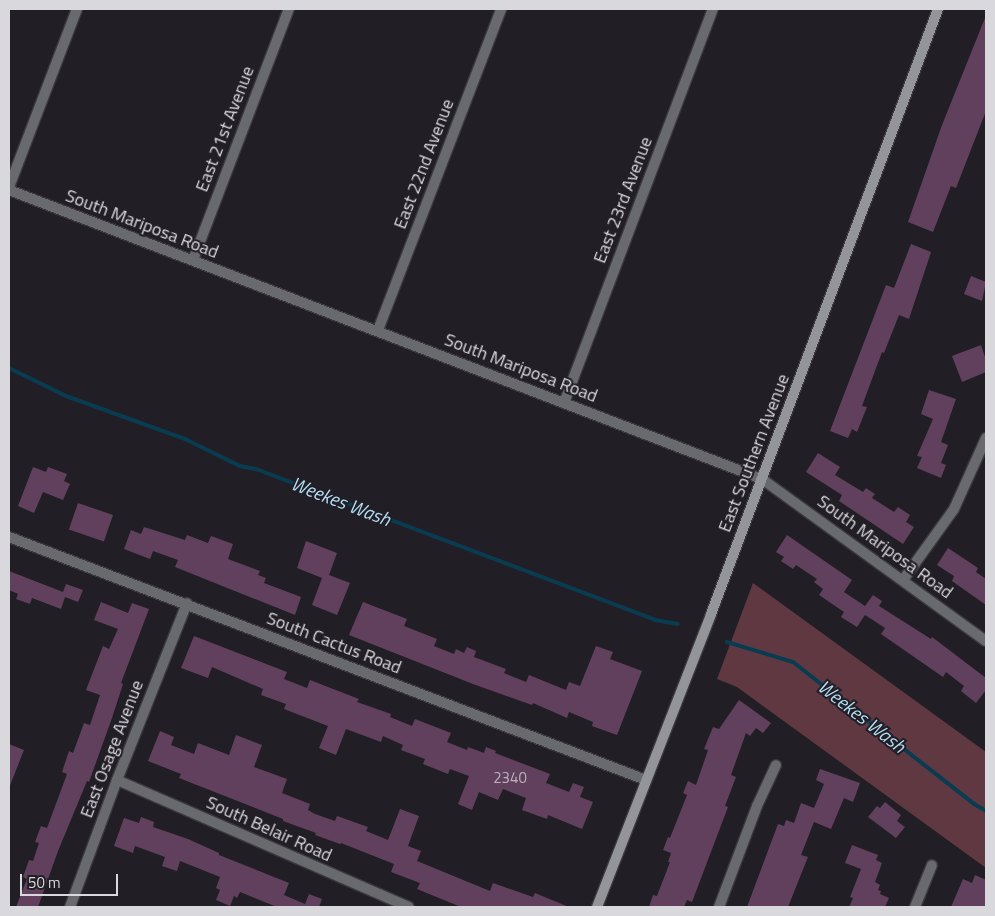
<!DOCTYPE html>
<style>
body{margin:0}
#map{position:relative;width:995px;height:916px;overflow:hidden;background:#211f25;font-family:"Titillium Web",sans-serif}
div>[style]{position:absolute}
.green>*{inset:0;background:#5f3842}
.stream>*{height:4px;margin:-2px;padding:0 2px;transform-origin:2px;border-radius:2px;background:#0a3c51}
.building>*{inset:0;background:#60405c;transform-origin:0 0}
.roads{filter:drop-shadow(1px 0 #3b393f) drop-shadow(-1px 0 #3b393f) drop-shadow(0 1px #3b393f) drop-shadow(0 -1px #3b393f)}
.street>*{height:10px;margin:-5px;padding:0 5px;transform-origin:5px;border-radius:5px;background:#696a6d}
.secondary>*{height:10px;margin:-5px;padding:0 5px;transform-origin:5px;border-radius:5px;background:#939599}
span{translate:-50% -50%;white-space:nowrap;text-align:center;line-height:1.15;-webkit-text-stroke:4px #211f25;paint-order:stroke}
.number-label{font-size:15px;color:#bbb2bc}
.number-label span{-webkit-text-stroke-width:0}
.street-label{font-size:18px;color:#d9d8dc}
.water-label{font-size:19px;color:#b3def6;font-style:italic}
.frame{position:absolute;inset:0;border:10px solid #d9d8dc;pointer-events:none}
.scale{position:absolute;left:20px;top:874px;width:98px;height:22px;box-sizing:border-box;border:2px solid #d9d8dc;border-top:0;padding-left:6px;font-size:15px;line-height:18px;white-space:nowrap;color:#d9d8dc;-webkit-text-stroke:4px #211f25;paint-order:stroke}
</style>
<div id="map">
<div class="green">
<div style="clip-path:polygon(753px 583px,986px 752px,986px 868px,737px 687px,717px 679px)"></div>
</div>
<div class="stream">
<div style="left:9px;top:368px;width:64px;rotate:26.2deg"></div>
<div style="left:66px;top:396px;width:127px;rotate:19.9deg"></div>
<div style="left:185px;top:439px;width:61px;rotate:26.1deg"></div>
<div style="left:240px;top:466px;width:16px;rotate:11deg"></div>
<div style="left:256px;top:469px;width:427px;rotate:20.7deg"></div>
<div style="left:655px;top:620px;width:23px;rotate:10deg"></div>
<div style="left:727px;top:642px;width:69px;rotate:16.9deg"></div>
<div style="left:793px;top:662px;width:230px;rotate:38.1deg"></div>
<div style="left:974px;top:804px;width:14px;rotate:30deg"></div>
</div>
<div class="building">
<div style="clip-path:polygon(985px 18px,986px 111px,956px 188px,951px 186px,933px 232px,908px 222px,942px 125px)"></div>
<div style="clip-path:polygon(911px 244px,931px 252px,909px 319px,899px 315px,884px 353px,882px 352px,862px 406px,867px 407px,857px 432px,852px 429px,848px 438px,830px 431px,886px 285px,894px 288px)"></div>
<div style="clip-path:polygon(971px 276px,986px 282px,982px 301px,964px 294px)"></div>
<div style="clip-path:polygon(981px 345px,986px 360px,986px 372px,962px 382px,952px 356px)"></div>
<div style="clip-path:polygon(929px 390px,956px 399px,941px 442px,948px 445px,941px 463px,946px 465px,941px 478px,917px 468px,922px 457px,917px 456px,933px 419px,921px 414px)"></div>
<div style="clip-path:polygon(818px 453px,840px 467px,835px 475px,863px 492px,866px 488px,875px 494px,872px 498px,894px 512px,898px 507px,910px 515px,906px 522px,914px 527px,903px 544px,839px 501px,842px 495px,806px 472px)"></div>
<div style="clip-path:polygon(33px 467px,46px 472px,48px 467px,67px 474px,64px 481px,70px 484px,63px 500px,43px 492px,34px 513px,18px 506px)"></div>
<div style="left:78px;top:503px;width:37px;height:28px;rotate:19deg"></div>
<div style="clip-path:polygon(144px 527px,185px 540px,187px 535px,208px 543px,211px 536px,233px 544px,228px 559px,260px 571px,258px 575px,266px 578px,264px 583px,301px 597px,295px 615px,175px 567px,178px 560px,153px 551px,150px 559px,124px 549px,131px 530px,141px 534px)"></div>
<div style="clip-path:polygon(787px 535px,852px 580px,844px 592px,865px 606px,873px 595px,882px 601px,879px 606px,931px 639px,932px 637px,986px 678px,986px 690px,976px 703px,961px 691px,964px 686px,946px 672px,943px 677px,881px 634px,885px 628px,865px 615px,857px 627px,841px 617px,844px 612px,819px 595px,823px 589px,814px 582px,817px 579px,796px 565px,793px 569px,781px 561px,784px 557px,776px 552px)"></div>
<div style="clip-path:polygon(306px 541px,337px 553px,329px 575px,350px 583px,337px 615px,312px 605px,322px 578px,297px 568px)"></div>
<div style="clip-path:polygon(948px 548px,978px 568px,976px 572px,986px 579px,986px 605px,952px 581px,954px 576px,937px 565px)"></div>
<div style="clip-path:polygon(9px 571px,63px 592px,66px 584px,83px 590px,78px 602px,65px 597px,61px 609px,32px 598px,30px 604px,16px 599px,18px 594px,9px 590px)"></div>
<div style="clip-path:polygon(101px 602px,128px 613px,132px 603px,149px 609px,121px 683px,123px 684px,112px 718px,89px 782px,87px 781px,58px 851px,38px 907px,16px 907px,27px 879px,23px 877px,29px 860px,33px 861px,39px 843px,35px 842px,41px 826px,47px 828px,67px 774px,62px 772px,69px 751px,73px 753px,84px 723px,90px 725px,100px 695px,86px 690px,103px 646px,109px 649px,118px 629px,94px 620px)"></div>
<div style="clip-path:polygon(363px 602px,407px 619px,404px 626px,437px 639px,434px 646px,454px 654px,456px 649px,464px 653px,467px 647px,476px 651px,474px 657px,506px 669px,504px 673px,526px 682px,529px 675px,566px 690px,569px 682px,580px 686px,596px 646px,613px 652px,610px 659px,642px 671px,617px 735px,592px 726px,593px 722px,569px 712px,567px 718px,533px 703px,532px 705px,473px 684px,349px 635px)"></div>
<div style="clip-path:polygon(194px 636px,287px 672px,284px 679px,307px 688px,310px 680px,359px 699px,357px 702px,391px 714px,390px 717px,412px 726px,415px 719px,451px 733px,447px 742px,467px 750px,468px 747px,484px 753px,486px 747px,496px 751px,495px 753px,550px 774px,546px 783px,569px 792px,573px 783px,584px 787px,580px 797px,593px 802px,582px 829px,548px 815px,547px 819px,522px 810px,526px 798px,503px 789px,498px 800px,479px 792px,472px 810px,458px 804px,469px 776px,450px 769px,448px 774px,423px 764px,425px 759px,401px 750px,403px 745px,383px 736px,381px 742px,346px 729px,336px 755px,319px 748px,328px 726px,284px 709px,286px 704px,261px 695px,263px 689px,212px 667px,208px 678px,181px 668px)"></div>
<div style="clip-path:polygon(739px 700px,771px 723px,763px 733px,756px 728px,750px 736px,746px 733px,731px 775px,736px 777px,725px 806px,728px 807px,692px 902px,687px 900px,684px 907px,649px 907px,653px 895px,657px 896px,670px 862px,668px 862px,671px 853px,663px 850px,668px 837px,670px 838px,687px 795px,683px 793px,688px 781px,696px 785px,708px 750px,704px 749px,713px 727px,719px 729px)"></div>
<div style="clip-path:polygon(160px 731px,174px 737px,171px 745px,194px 754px,198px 743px,229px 755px,236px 735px,262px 745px,254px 767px,287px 779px,282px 793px,310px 804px,308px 810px,315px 814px,335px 821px,337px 816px,368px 827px,366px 831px,388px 840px,400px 809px,419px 816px,408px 846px,421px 851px,417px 861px,490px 891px,493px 883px,533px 897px,535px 893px,569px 907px,461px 907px,417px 889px,420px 883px,391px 872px,394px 864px,341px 843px,340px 844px,315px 835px,316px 833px,283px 821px,283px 819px,179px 778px,181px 774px,148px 761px)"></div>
<div style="clip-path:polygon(9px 744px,24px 750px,9px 788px)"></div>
<div style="clip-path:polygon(820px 769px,860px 783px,853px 802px,844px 798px,831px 829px,814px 822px,801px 855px,808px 857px,788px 907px,747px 907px,778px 824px,784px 826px,786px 820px,794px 823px,801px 803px,814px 808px,824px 784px,816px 780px)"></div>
<div style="clip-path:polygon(885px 802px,901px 815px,897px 821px,905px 827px,896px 838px,868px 817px,877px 806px,880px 808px)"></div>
<div style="clip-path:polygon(141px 817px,154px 822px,153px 827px,188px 839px,219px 853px,219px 855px,289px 883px,284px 895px,305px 904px,309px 894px,322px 899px,319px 907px,277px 907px,240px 892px,237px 898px,234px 896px,230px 906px,216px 900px,220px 890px,216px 888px,220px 877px,180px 861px,177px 871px,162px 866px,165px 857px,135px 846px,133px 853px,114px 846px,124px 818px,139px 823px)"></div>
<div style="clip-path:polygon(852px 845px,878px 855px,876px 860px,882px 863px,875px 882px,880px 885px,878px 890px,881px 891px,880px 894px,889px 898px,885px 907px,849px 907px,853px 898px,850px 897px,861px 869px,845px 863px)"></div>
<div style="clip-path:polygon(975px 875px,986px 880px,986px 907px,951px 907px,963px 879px,972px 883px)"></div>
</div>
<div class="roads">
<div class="street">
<div style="left:9px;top:187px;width:191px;rotate:-69.1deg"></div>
<div style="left:9px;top:190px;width:807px;rotate:21deg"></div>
<div style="left:762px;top:479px;width:276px;rotate:35.9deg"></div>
<div style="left:193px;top:260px;width:269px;rotate:-69.1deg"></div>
<div style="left:378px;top:330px;width:344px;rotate:-69deg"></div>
<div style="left:564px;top:403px;width:421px;rotate:-69.3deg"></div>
<div style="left:9px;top:537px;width:682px;rotate:20.88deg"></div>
<div style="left:903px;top:580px;width:87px;rotate:-54.3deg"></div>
<div style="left:954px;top:509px;width:78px;rotate:-65.7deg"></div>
<div style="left:117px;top:780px;width:318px;rotate:23.5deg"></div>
<div style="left:70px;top:907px;width:135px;rotate:-69.7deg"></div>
<div style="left:117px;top:780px;width:190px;rotate:-68.4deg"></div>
<div style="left:719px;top:907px;width:108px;rotate:-69.4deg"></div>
<div style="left:757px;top:806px;width:45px;rotate:-65.1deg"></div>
<div style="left:915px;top:907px;width:45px;rotate:-68deg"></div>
</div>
<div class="secondary">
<div style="left:597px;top:907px;width:314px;rotate:-68.7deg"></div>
<div style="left:711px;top:614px;width:646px;rotate:-69.43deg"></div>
</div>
</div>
<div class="number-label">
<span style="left:510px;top:778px">2340</span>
</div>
<div class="street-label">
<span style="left:225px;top:129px;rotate:-69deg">East 21st Avenue</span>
<span style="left:424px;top:164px;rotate:-69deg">East 22nd Avenue</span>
<span style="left:623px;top:200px;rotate:-69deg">East 23rd Avenue</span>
<span style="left:142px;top:224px;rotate:21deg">South Mariposa Road</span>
<span style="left:521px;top:368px;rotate:21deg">South Mariposa Road</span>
<span style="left:754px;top:453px;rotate:-69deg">East Southern Avenue</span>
<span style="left:885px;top:547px;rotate:36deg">South Mariposa Road</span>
<span style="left:334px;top:643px;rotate:21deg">South Cactus Road</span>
<span style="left:112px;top:749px;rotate:-69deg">East Osage Avenue</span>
<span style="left:269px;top:829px;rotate:24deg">South Belair Road</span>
</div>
<div class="water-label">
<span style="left:341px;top:501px;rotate:21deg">Weekes Wash</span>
<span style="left:862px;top:716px;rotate:38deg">Weekes Wash</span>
</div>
<div class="frame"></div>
<div class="scale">50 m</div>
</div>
